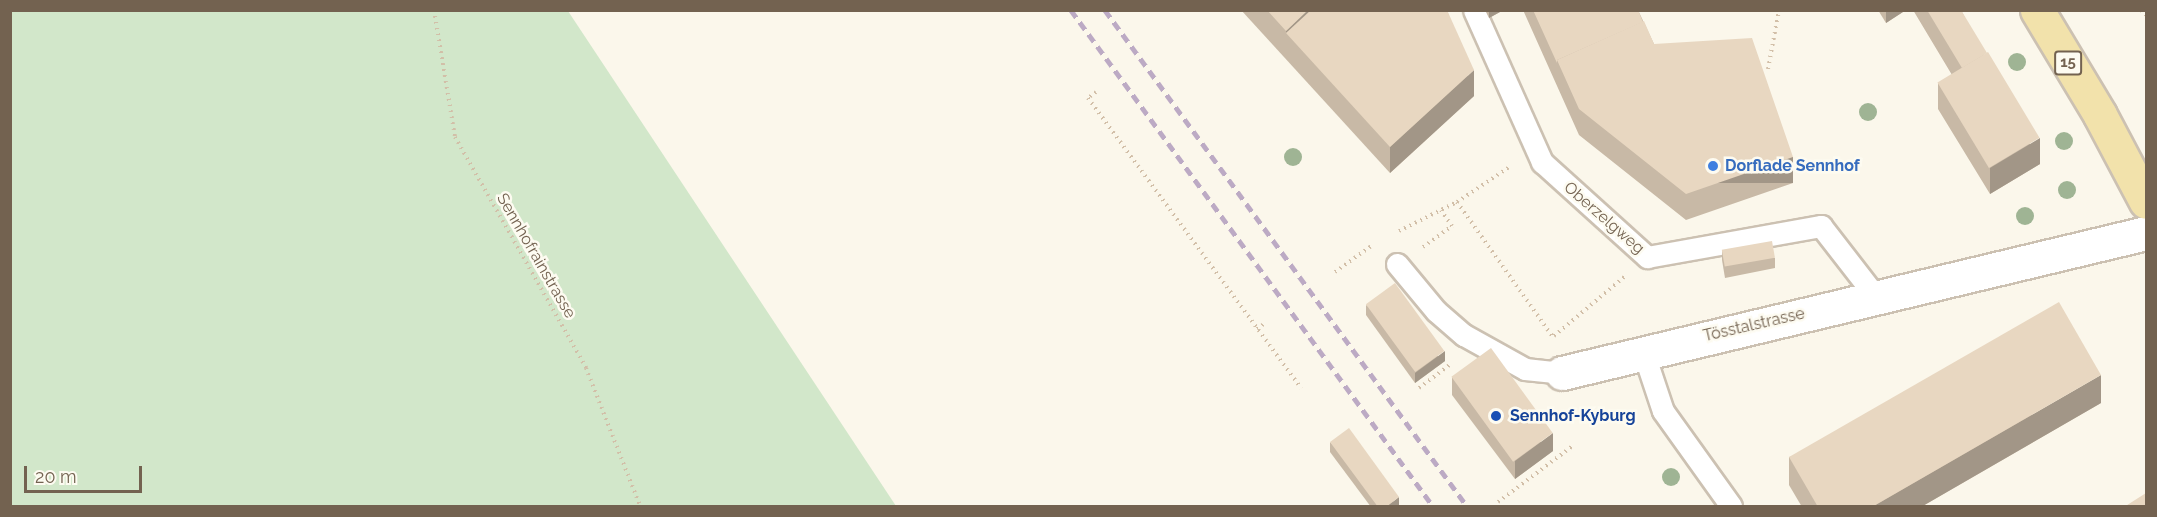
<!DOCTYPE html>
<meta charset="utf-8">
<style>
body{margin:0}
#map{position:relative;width:2157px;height:517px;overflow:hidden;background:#fbf7eb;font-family:Raleway,sans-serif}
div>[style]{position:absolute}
.green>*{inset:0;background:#d2e7ca}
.path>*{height:4px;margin-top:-2px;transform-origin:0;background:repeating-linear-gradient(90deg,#d2bfa8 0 1.5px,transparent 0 6px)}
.roads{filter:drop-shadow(2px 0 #ccc1b2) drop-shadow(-2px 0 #ccc1b2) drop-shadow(0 2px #ccc1b2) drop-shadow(0 -2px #ccc1b2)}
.service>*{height:21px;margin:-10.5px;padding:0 10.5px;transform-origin:10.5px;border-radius:10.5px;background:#fff}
.minor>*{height:33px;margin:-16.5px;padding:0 16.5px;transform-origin:16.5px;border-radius:16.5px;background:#fff}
.primary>*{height:33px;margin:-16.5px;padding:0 16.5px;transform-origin:16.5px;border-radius:16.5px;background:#f2e2ab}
.rail>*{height:4.5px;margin-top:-2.25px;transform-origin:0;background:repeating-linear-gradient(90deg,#bcaac4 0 9px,transparent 0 15px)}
.trees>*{width:18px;height:18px;margin:-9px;border-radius:50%;background:#9fb494}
.wall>*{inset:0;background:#c8b9a6}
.shaded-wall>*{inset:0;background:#a29687;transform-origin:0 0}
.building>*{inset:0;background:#e8d7c1;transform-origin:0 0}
.dots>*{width:16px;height:16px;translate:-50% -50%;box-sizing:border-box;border:3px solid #fdfbf1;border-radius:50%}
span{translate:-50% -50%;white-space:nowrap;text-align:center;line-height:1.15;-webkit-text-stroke:5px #fdfbf1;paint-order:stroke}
.shield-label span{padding:2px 4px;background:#fdfbf1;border:2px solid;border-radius:4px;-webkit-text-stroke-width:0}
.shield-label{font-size:15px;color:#736250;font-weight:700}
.shop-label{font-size:16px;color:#366cbe;font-weight:700}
.left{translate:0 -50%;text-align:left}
.street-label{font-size:16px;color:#736250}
.transit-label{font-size:16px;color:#164399;font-weight:700}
.frame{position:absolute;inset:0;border:12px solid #736250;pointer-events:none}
.scale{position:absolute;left:24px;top:466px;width:118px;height:27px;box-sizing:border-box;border:3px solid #736250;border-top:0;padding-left:8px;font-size:18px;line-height:21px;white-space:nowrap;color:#736250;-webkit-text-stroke:4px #fdfbf1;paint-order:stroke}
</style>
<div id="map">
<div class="green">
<div style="clip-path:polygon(10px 11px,568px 11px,896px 506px,11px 506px)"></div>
</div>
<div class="path">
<div style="left:434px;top:10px;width:129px;rotate:80.6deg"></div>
<div style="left:455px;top:137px;width:266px;rotate:60.4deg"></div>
<div style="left:586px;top:368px;width:148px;rotate:68.6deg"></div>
<div style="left:2141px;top:10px;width:7px;rotate:45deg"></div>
<div style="left:1768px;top:69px;width:60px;rotate:-79.4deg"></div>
<div style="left:1096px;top:92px;width:10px;rotate:143deg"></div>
<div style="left:1088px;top:98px;width:360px;rotate:53.7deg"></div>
<div style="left:1457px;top:202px;width:65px;rotate:-33.7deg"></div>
<div style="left:1399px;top:231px;width:65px;rotate:-26.6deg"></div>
<div style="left:1457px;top:202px;width:166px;rotate:54.6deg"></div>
<div style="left:1423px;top:247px;width:36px;rotate:-36deg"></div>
<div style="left:1452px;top:226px;width:19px;rotate:-125deg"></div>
<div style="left:1335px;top:272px;width:44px;rotate:-35.8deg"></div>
<div style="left:1257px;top:329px;width:9px;rotate:-36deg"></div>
<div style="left:1554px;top:336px;width:92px;rotate:-40.1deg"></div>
<div style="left:1419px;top:388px;width:40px;rotate:-37deg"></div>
<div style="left:1498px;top:502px;width:95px;rotate:-36.9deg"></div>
</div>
<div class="roads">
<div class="service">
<div style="left:1474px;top:10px;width:167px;rotate:65.9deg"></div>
<div style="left:1542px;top:162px;width:142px;rotate:42.1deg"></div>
<div style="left:1647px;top:257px;width:177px;rotate:-10.1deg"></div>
<div style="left:1821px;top:226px;width:90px;rotate:52.2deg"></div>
<div style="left:1397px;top:264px;width:61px;rotate:50.3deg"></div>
<div style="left:1436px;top:311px;width:37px;rotate:41deg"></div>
<div style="left:1464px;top:335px;width:70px;rotate:29.1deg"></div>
<div style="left:1525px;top:369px;width:37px;rotate:6deg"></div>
<div style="left:1643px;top:351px;width:63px;rotate:71.6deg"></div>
<div style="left:1663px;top:411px;width:117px;rotate:54.4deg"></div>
</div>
<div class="minor">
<div style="left:1562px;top:373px;width:601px;rotate:-13.48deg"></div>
</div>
<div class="primary">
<div style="left:2037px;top:10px;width:122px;rotate:59deg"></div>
<div style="left:2100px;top:115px;width:98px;rotate:62.1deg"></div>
</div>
</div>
<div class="rail">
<div style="left:1071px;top:10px;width:614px;rotate:53.88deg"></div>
<div style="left:1105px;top:10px;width:614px;rotate:53.88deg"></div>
</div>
<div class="trees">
<div style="left:2017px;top:62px"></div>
<div style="left:1868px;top:112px"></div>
<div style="left:2064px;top:141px"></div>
<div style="left:1293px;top:157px"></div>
<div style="left:2067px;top:190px"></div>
<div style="left:2025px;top:216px"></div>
<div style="left:1671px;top:477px"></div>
</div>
<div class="wall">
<div style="clip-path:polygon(1241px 10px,1447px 10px,1474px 96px,1390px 173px)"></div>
<div style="clip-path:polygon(1485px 10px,1500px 10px,1500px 12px,1489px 18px)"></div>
<div style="clip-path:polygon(1523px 10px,1638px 10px,1654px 44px,1793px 183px,1686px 220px,1579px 135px)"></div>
<div style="clip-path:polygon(1878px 10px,1906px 10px,1886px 23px)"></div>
<div style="clip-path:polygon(1913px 10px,1961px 10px,2040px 164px,1990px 194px,1938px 109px,1938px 83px,1952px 75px)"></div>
<div style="clip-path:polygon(1722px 250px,1775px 258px,1775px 268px,1725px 278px,1722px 260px)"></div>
<div style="clip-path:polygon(1366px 305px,1445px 361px,1415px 383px,1366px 315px)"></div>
<div style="clip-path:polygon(1452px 377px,1553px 451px,1515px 479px,1452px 395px)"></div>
<div style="clip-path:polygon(2101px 403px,1921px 507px,1802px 507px,1789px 485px,1789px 457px)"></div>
<div style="clip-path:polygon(1330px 442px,1399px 507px,1371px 507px,1330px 452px)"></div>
</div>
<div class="shaded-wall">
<div style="clip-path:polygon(1308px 10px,1317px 10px,1286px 33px,1286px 59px,1286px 31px)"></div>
<div style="clip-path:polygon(1489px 10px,1500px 10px,1500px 12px,1489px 18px)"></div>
<div style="clip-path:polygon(1886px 10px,1906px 10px,1886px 23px)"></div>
<div style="clip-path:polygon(1474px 70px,1474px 96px,1390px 173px,1390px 147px)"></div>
<div style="clip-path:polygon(2040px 138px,2040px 164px,1990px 194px,1990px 168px)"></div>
<div style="left:1793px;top:157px;width:26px;height:113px;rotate:90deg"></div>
<div style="clip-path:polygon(1445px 351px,1445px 361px,1415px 383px,1415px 373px)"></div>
<div style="clip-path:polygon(2101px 375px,2101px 403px,1921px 507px,1872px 507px)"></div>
<div style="clip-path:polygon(1553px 433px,1553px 451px,1515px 479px,1515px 461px)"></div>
<div style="clip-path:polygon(1399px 497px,1399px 507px,1386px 507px)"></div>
</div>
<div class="building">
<div style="clip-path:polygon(1267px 10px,1308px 10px,1286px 31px)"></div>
<div style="clip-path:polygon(1311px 10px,1447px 10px,1474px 70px,1390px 147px,1286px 33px)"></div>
<div style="clip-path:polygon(1533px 10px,1638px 10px,1643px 22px,1557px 60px,1557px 63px)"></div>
<div style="clip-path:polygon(1927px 10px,1961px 10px,1987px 53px,1962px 68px)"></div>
<div style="clip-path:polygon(1644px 21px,1654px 44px,1752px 38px,1793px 157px,1686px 194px,1579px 109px,1557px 60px)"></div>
<div style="left:1988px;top:52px;width:100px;height:59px;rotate:59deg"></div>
<div style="left:1772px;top:241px;width:17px;height:51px;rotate:80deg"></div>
<div style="left:1395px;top:283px;width:84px;height:36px;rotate:54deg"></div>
<div style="clip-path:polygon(2059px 302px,2101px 375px,1872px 507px,1818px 507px,1789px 457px)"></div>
<div style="left:1491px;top:348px;width:105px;height:49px;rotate:54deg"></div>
<div style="clip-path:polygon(1349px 428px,1399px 497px,1386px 507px,1378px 507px,1330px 442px)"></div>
<div style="clip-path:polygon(2146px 493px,2146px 507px,2124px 507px)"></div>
</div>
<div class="dots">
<div style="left:1713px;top:166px;background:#3f7fe0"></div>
<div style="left:1496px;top:416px;background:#1a4fb4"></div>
</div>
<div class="shield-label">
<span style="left:2068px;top:63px">15</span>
</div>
<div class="shop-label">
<span class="left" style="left:1725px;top:166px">Dorflade Sennhof</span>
</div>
<div class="street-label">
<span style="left:1604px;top:218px;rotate:41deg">Oberzelgweg</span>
<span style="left:536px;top:256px;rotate:60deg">Sennhofrainstrasse</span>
<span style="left:1754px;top:325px;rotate:-13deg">Tösstalstrasse</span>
</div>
<div class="transit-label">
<span class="left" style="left:1510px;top:416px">Sennhof-Kyburg</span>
</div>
<div class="frame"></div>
<div class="scale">20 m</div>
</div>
